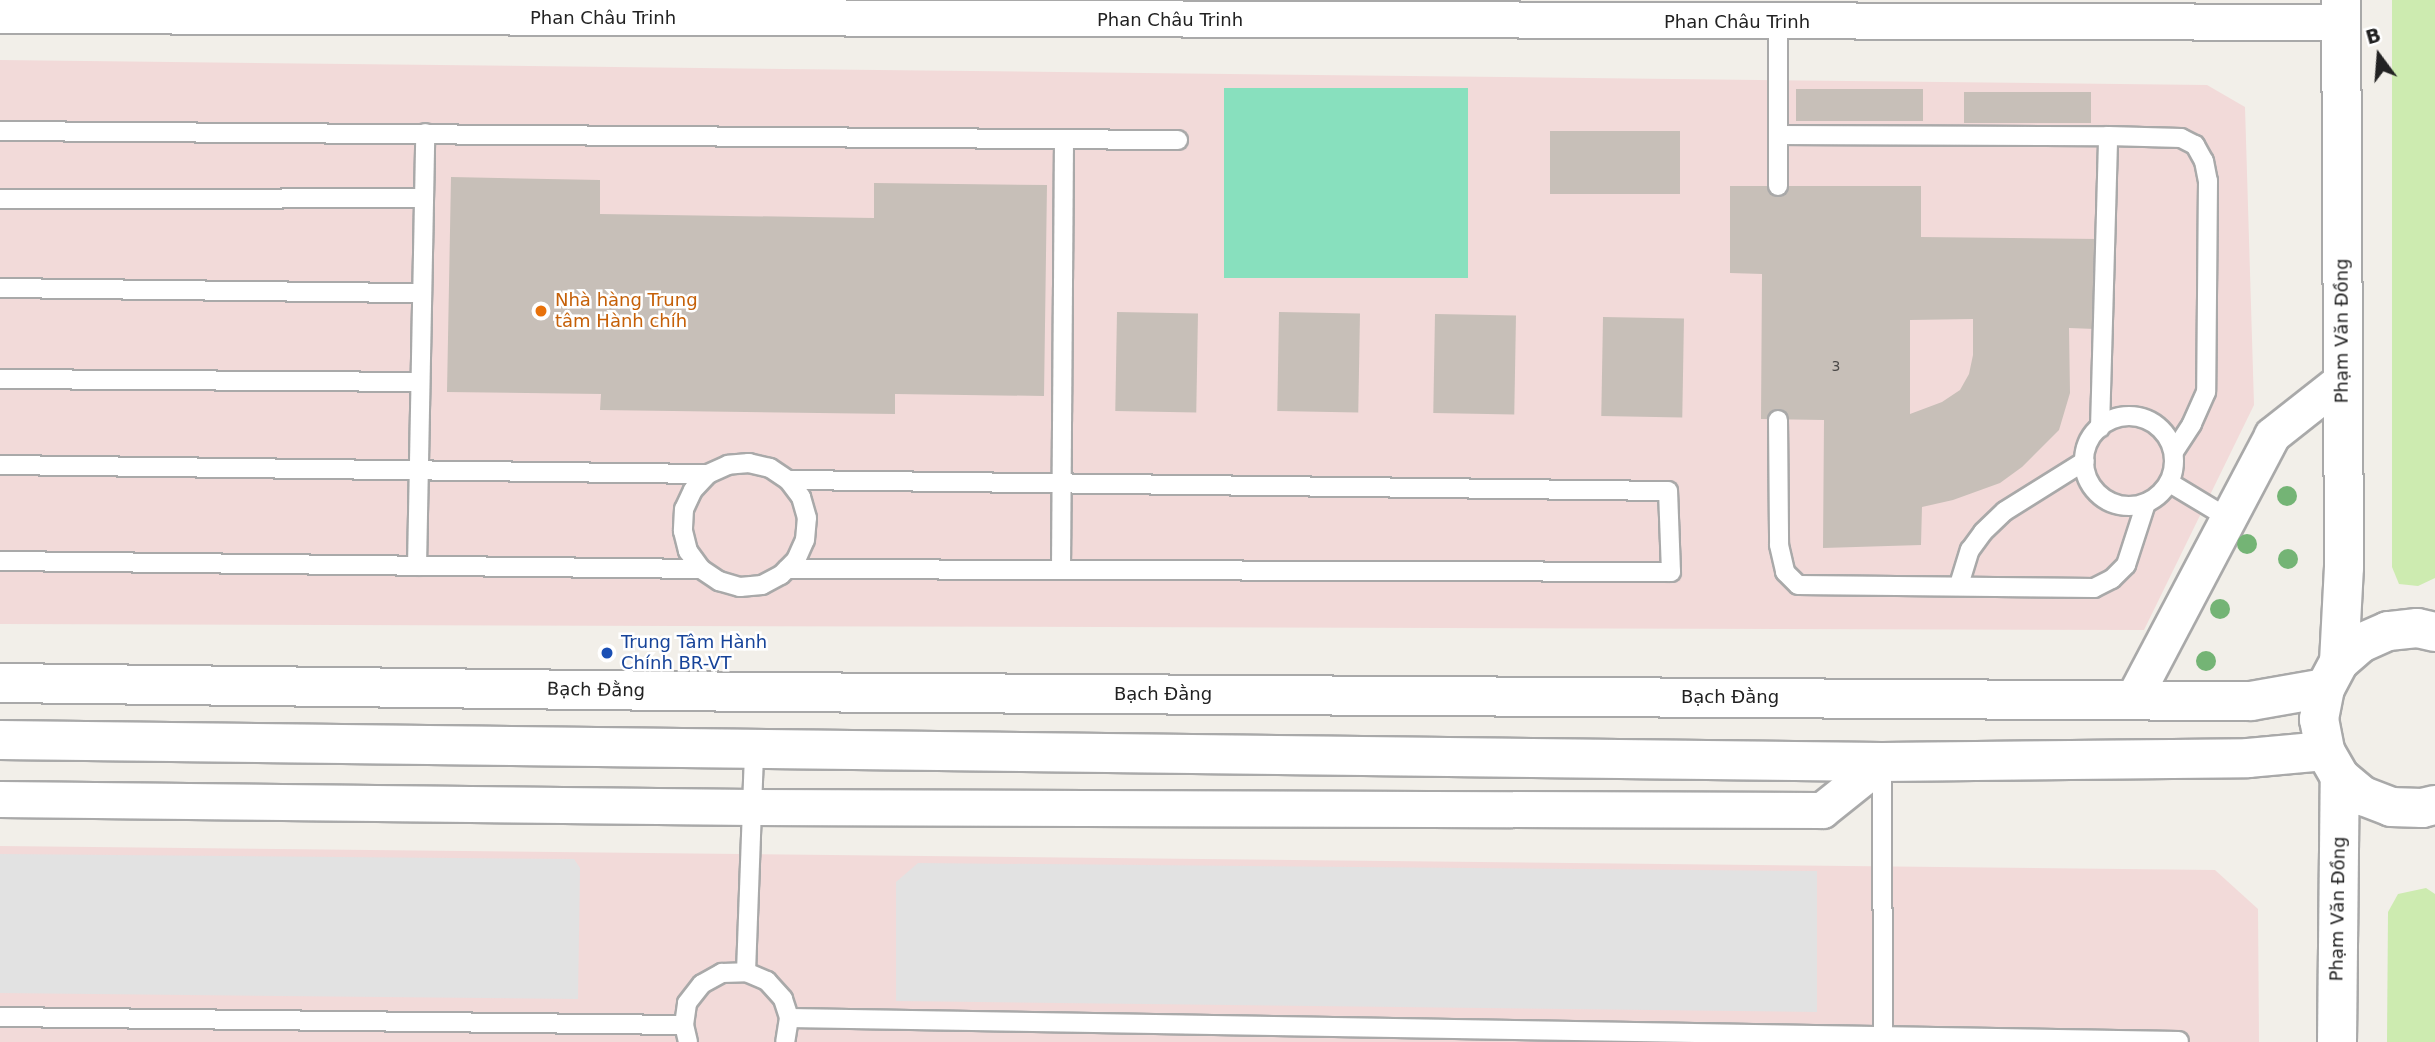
<!DOCTYPE html>
<meta charset="utf-8">
<style>
body{margin:0}
#map{position:relative;width:2435px;height:1042px;overflow:hidden;background:#f2efe9;font-family:"DejaVu Sans",sans-serif}
div>[style]{position:absolute}
.commercial>*{inset:0;background:#f2dad9}
.grass>*{inset:0;background:#cdebb0}
.pitch>*{inset:0;background:#88e0be;transform-origin:0 0}
.parking>*{inset:0;background:#e2e2e2}
.building>*{inset:0;background:#c7bfb8;transform-origin:0 0}
.roads{filter:drop-shadow(2px 0 #a9a9a9) drop-shadow(-2px 0 #a9a9a9) drop-shadow(0 2px #a9a9a9) drop-shadow(0 -2px #a9a9a9)}
.service>*{height:18px;margin:-9px;padding:0 9px;transform-origin:9px;border-radius:9px;background:#fff}
.service>.ring{margin:-9px;padding:0;box-sizing:content-box;background:none;border:18px solid #fff;border-radius:50%}
.minor>*{height:35px;margin:-17.5px;padding:0 17.5px;transform-origin:17.5px;border-radius:17.5px;background:#fff}
.tertiary>*{height:38px;margin:-19px;padding:0 19px;transform-origin:19px;border-radius:19px;background:#fff}
.trees>*{width:20px;height:20px;margin:-10px;border-radius:50%;background:#74b475}
.dots>*{width:19px;height:19px;translate:-50% -50%;box-sizing:border-box;border:4px solid #fff;border-radius:50%}
span{translate:-50% -50%;white-space:nowrap;text-align:center;line-height:1.15;-webkit-text-stroke:5px #fff;paint-order:stroke}
.number-label{font-size:14px;color:#4b4948}
.number-label span{-webkit-text-stroke-width:0}
.street-label{font-size:18px;color:#222}
.food-label{font-size:18px;color:#c56008}
.left{translate:0 -50%;text-align:left}
.transit-label{font-size:18px;color:#164399}
.north{position:absolute;left:2344px;top:21px;width:70px;height:70px;-webkit-text-stroke:5px #fff;paint-order:stroke;rotate:344deg;font-size:19px;font-weight:700;line-height:28px;text-align:center;color:#222}
.north::after{content:'';display:block;margin:auto;width:24px;height:32px;background:#222;clip-path:polygon(50% 0,100% 100%,50% 72%,0 100%)}
</style>
<div id="map">
<div class="commercial">
<div style="clip-path:polygon(0 60px,2207px 85px,2245px 107px,2254px 405px,2144px 630px,0 624px)"></div>
<div style="clip-path:polygon(0 846px,2215px 870px,2258px 909px,2259px 1042px,0 1042px)"></div>
</div>
<div class="grass">
<div style="clip-path:polygon(2392px 0,2435px 0,2435px 578px,2418px 586px,2399px 584px,2392px 567px)"></div>
<div style="clip-path:polygon(2426px 888px,2435px 894px,2435px 1042px,2387px 1042px,2388px 912px,2398px 894px)"></div>
</div>
<div class="pitch">
<div style="left:1224px;top:88px;width:244px;height:190px"></div>
</div>
<div class="parking">
<div style="clip-path:polygon(0 854px,574px 859px,580px 868px,578px 999px,0 993px)"></div>
<div style="clip-path:polygon(918px 863px,1817px 871px,1817px 1012px,896px 1001px,896px 882px)"></div>
</div>
<div class="building">
<div style="left:1923px;top:89px;width:32px;height:127px;rotate:90deg"></div>
<div style="left:1964px;top:92px;width:127px;height:31px"></div>
<div style="left:1550px;top:131px;width:130px;height:63px"></div>
<div style="clip-path:polygon(451px 177px,600px 180px,600px 214px,874px 218px,874px 183px,1047px 185px,1044px 396px,895px 394px,895px 414px,600px 410px,601px 394px,447px 392px)"></div>
<div style="clip-path:polygon(evenodd,1730px 186px,1921px 186px,1921px 237px,2098px 239px,2095px 329px,2069px 328px,2070px 393px,2059px 430px,2022px 467px,2000px 483px,1953px 500px,1922px 507px,1921px 545px,1823px 548px,1824px 420px,1761px 419px,1762px 274px,1730px 273px,1730px 186px,1973px 319px,1973px 355px,1969px 374px,1960px 390px,1942px 402px,1910px 414px,1910px 320px,1973px 319px)"></div>
<div style="left:1117px;top:312px;width:81px;height:99px;rotate:1deg"></div>
<div style="left:1279px;top:312px;width:81px;height:99px;rotate:1deg"></div>
<div style="left:1435px;top:314px;width:81px;height:99px;rotate:1deg"></div>
<div style="left:1603px;top:317px;width:81px;height:99px;rotate:1deg"></div>
</div>
<div class="roads">
<div class="service">
<div style="left:1778px;top:22px;width:164px;rotate:90deg"></div>
<div style="left:0;top:131px;width:1178px;rotate:0.44deg"></div>
<div style="left:1778px;top:135px;width:330px;rotate:0.2deg"></div>
<div style="left:2108px;top:136px;width:73px;rotate:1.6deg"></div>
<div style="left:2181px;top:138px;width:16px;rotate:27deg"></div>
<div style="left:2195px;top:145px;width:18px;rotate:61deg"></div>
<div style="left:2204px;top:161px;width:20px;rotate:79deg"></div>
<div style="left:2208px;top:181px;width:211px;rotate:90.5deg"></div>
<div style="left:2206px;top:392px;width:35px;rotate:114deg"></div>
<div style="left:2192px;top:424px;width:33px;rotate:123deg"></div>
<div style="left:0;top:199px;width:424px;rotate:-0.1deg"></div>
<div style="left:0;top:288px;width:422px;rotate:0.7deg"></div>
<div style="left:0;top:379px;width:420px;rotate:0.4deg"></div>
<div class="ring" style="left:2084px;top:416px;width:72px;height:72px"></div>
<div style="left:1778px;top:420px;width:125px;rotate:89.5deg"></div>
<div style="left:1779px;top:545px;width:28px;rotate:77deg"></div>
<div style="left:1785px;top:572px;width:18px;rotate:45deg"></div>
<div style="left:1798px;top:585px;width:296px;rotate:0.6deg"></div>
<div style="left:2094px;top:588px;width:20px;rotate:-27deg"></div>
<div style="left:2112px;top:579px;width:20px;rotate:-45deg"></div>
<div style="left:2126px;top:565px;width:65px;rotate:-72.1deg"></div>
<div style="left:2100px;top:428px;width:292px;rotate:-88.4deg"></div>
<div style="left:0;top:465px;width:708px;rotate:0.73deg"></div>
<div style="left:2170px;top:483px;width:68px;rotate:31.1deg"></div>
<div style="left:0;top:561px;width:701px;rotate:0.65deg"></div>
<div style="left:701px;top:569px;width:22px;rotate:34deg"></div>
<div style="left:719px;top:581px;width:22px;rotate:16deg"></div>
<div style="left:740px;top:587px;width:22px;rotate:-5deg"></div>
<div style="left:762px;top:585px;width:21px;rotate:-28deg"></div>
<div style="left:781px;top:575px;width:21px;rotate:-45deg"></div>
<div style="left:796px;top:560px;width:22px;rotate:-66deg"></div>
<div style="left:805px;top:540px;width:22px;rotate:-85deg"></div>
<div style="left:807px;top:518px;width:22px;rotate:-106deg"></div>
<div style="left:801px;top:497px;width:21px;rotate:-127deg"></div>
<div style="left:788px;top:480px;width:22px;rotate:-146deg"></div>
<div style="left:770px;top:468px;width:22px;rotate:-167deg"></div>
<div style="left:749px;top:463px;width:21px;rotate:175deg"></div>
<div style="left:728px;top:465px;width:22px;rotate:156deg"></div>
<div style="left:708px;top:474px;width:22px;rotate:133deg"></div>
<div style="left:693px;top:490px;width:21px;rotate:115deg"></div>
<div style="left:684px;top:509px;width:22px;rotate:93deg"></div>
<div style="left:683px;top:531px;width:21px;rotate:76deg"></div>
<div style="left:688px;top:551px;width:22px;rotate:54deg"></div>
<div style="left:417px;top:566px;width:433px;rotate:-88.9deg"></div>
<div style="left:787px;top:569px;width:884px;rotate:0.19deg"></div>
<div style="left:1671px;top:572px;width:81px;rotate:-92.1deg"></div>
<div style="left:1668px;top:491px;width:880px;rotate:-179.28deg"></div>
<div style="left:1061px;top:570px;width:431px;rotate:-89.6deg"></div>
<div style="left:1959px;top:585px;width:37px;rotate:-73deg"></div>
<div style="left:1970px;top:550px;width:22px;rotate:-54deg"></div>
<div style="left:1983px;top:532px;width:30px;rotate:-44deg"></div>
<div style="left:2005px;top:511px;width:94px;rotate:-32deg"></div>
<div style="left:1882px;top:762px;width:280px;rotate:89.8deg"></div>
<div style="left:746px;top:972px;width:223px;rotate:-87.9deg"></div>
<div style="left:0;top:1017px;width:684px;rotate:0.67deg"></div>
<div style="left:789px;top:1018px;width:1390px;rotate:0.95deg"></div>
<div style="left:688px;top:1042px;width:17px;rotate:-103deg"></div>
<div style="left:684px;top:1025px;width:22px;rotate:-82deg"></div>
<div style="left:687px;top:1003px;width:24px;rotate:-52deg"></div>
<div style="left:702px;top:984px;width:23px;rotate:-29deg"></div>
<div style="left:722px;top:973px;width:24px;rotate:-2deg"></div>
<div style="left:746px;top:972px;width:23px;rotate:23deg"></div>
<div style="left:767px;top:981px;width:24px;rotate:48deg"></div>
<div style="left:783px;top:999px;width:20px;rotate:72deg"></div>
<div style="left:789px;top:1018px;width:24px;rotate:99deg"></div>
</div>
<div class="minor">
<div style="left:0;top:15px;width:2341px;rotate:0.17deg"></div>
<div style="left:2133px;top:699px;width:298px;rotate:-62.2deg"></div>
<div style="left:2272px;top:435px;width:90px;rotate:-38.3deg"></div>
<div style="left:0;top:799px;width:752px;rotate:0.61deg"></div>
<div style="left:752px;top:807px;width:1070px;rotate:0.16deg"></div>
<div style="left:1822px;top:810px;width:77px;rotate:-38.7deg"></div>
</div>
<div class="tertiary">
<div style="left:2435px;top:632px;width:18px;rotate:-167deg"></div>
<div style="left:2417px;top:628px;width:29px;rotate:174deg"></div>
<div style="left:2388px;top:631px;width:30px;rotate:156deg"></div>
<div style="left:2361px;top:643px;width:29px;rotate:139deg"></div>
<div style="left:2339px;top:662px;width:30px;rotate:118deg"></div>
<div style="left:2325px;top:688px;width:32px;rotate:101deg"></div>
<div style="left:2319px;top:719px;width:33px;rotate:79deg"></div>
<div style="left:2325px;top:751px;width:30px;rotate:60deg"></div>
<div style="left:2340px;top:777px;width:30px;rotate:40deg"></div>
<div style="left:2363px;top:796px;width:30px;rotate:21deg"></div>
<div style="left:2391px;top:807px;width:31px;rotate:2deg"></div>
<div style="left:2422px;top:808px;width:13px;rotate:-13deg"></div>
<div style="left:2339px;top:662px;width:94px;rotate:-87deg"></div>
<div style="left:2344px;top:568px;width:568px;rotate:-90.3deg"></div>
<div style="left:0;top:683px;width:758px;rotate:0.68deg"></div>
<div style="left:758px;top:692px;width:1493px;rotate:0.35deg"></div>
<div style="left:2251px;top:701px;width:75px;rotate:-10deg"></div>
<div style="left:0;top:740px;width:1882px;rotate:0.67deg"></div>
<div style="left:1882px;top:762px;width:366px;rotate:-0.6deg"></div>
<div style="left:2248px;top:758px;width:77px;rotate:-5.2deg"></div>
<div style="left:2337px;top:1042px;width:265px;rotate:-89.4deg"></div>
</div>
</div>
<div class="trees">
<div style="left:2287px;top:496px"></div>
<div style="left:2247px;top:544px"></div>
<div style="left:2288px;top:559px"></div>
<div style="left:2220px;top:609px"></div>
<div style="left:2206px;top:661px"></div>
</div>
<div class="dots">
<div style="left:541px;top:311px;background:#e8710a"></div>
<div style="left:607px;top:653px;background:#1a4fb4"></div>
</div>
<div class="number-label">
<span style="left:1836px;top:366px">3</span>
</div>
<div class="street-label">
<span style="left:603px;top:18px">Phan Châu Trinh</span>
<span style="left:1170px;top:20px">Phan Châu Trinh</span>
<span style="left:1737px;top:22px">Phan Châu Trinh</span>
<span style="left:2342px;top:331px;rotate:-90deg">Phạm Văn Đồng</span>
<span style="left:596px;top:690px;rotate:1deg">Bạch Đằng</span>
<span style="left:1163px;top:694px">Bạch Đằng</span>
<span style="left:1730px;top:697px">Bạch Đằng</span>
<span style="left:2338px;top:909px;rotate:-89deg">Phạm Văn Đồng</span>
</div>
<div class="food-label">
<span class="left" style="left:555px;top:311px">Nhà hàng Trung<br>tâm Hành chíh</span>
</div>
<div class="transit-label">
<span class="left" style="left:621px;top:653px">Trung Tâm Hành<br>Chính BR-VT</span>
</div>
<div class="north">B</div>
</div>
